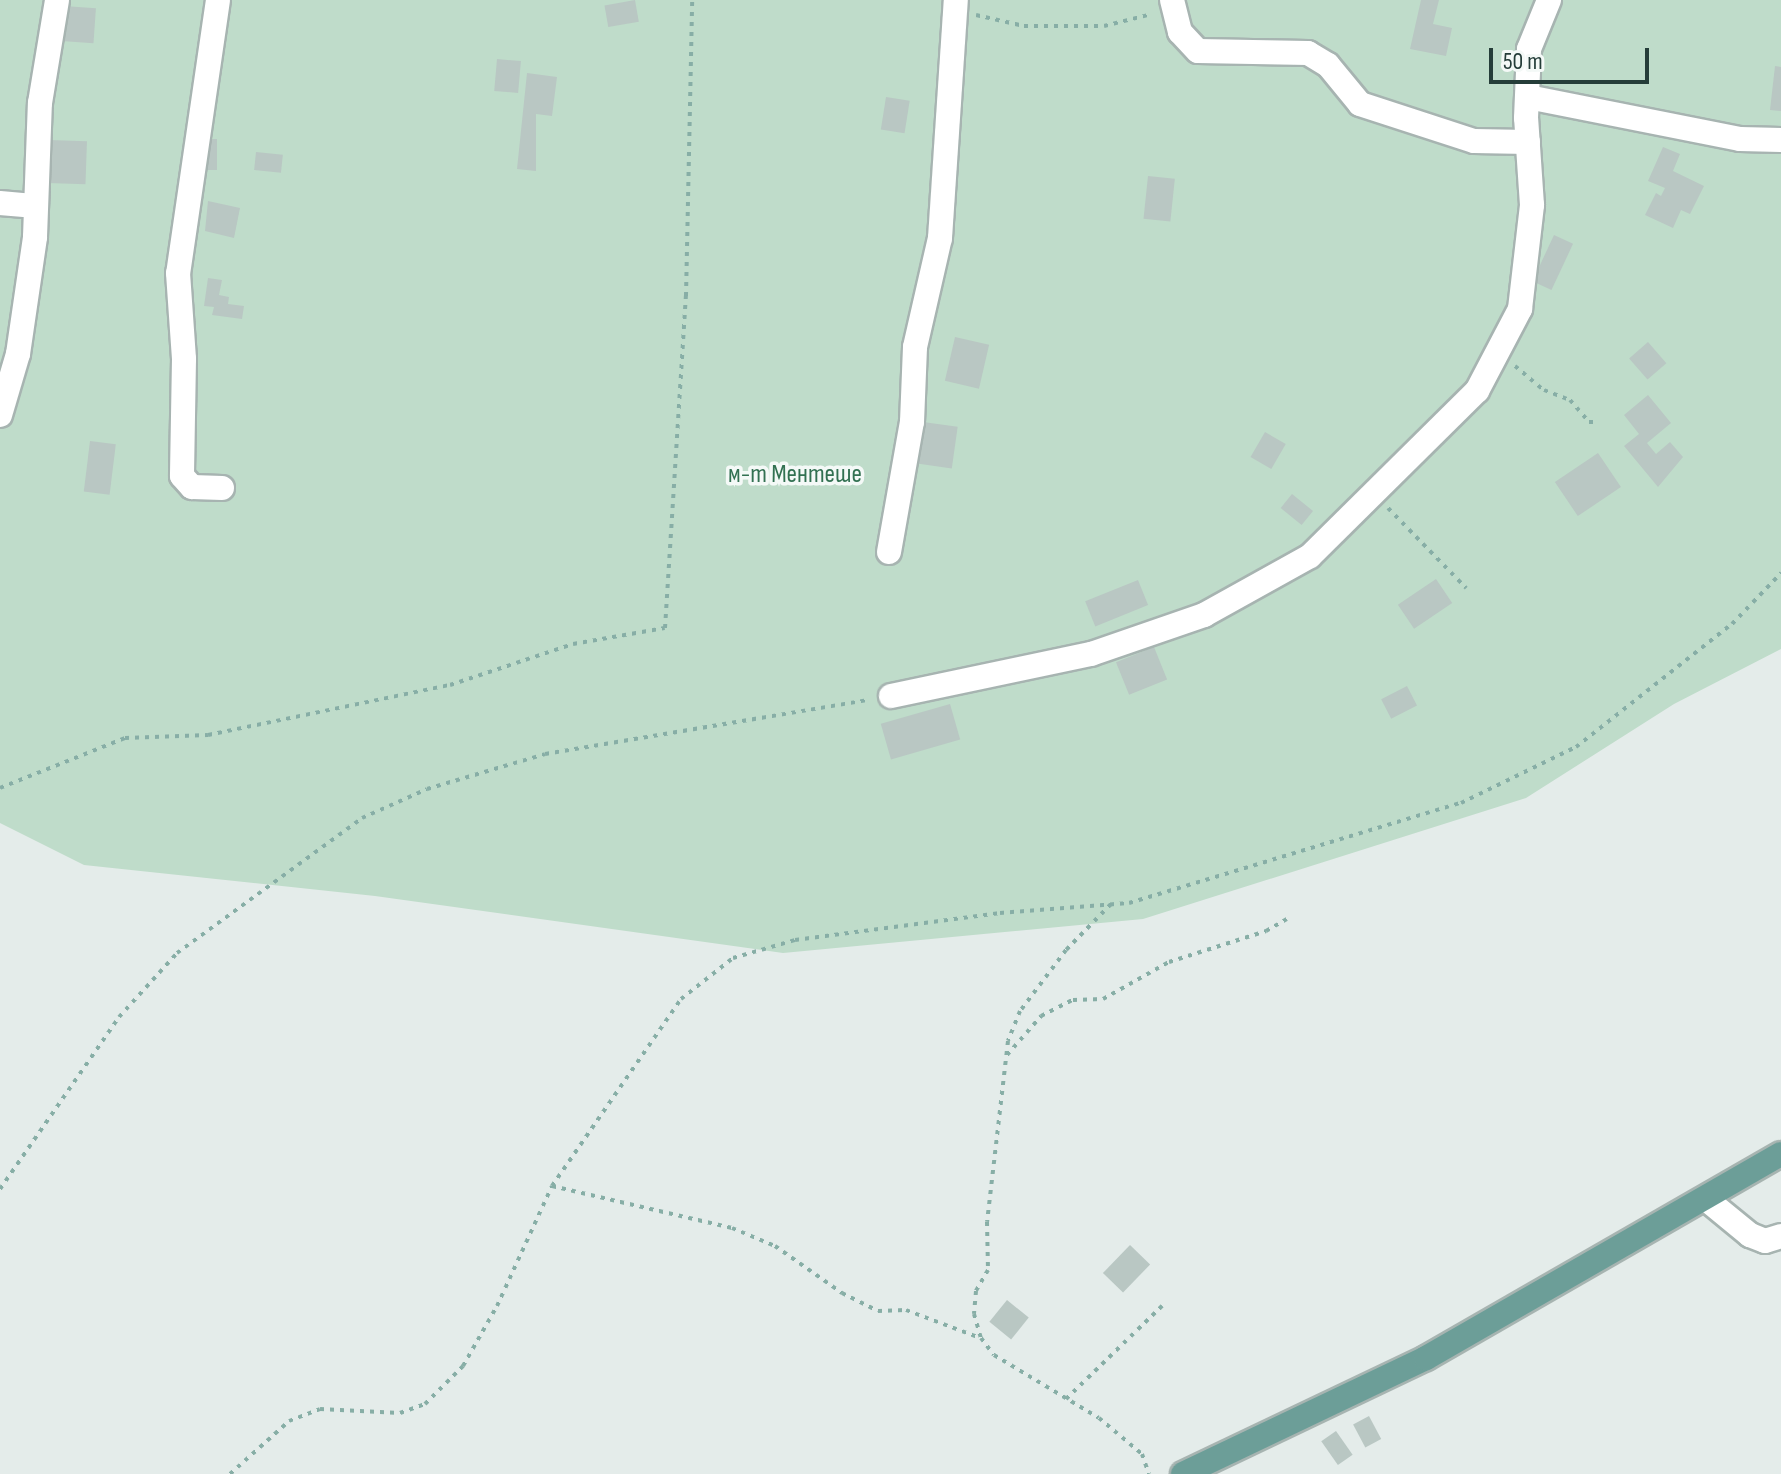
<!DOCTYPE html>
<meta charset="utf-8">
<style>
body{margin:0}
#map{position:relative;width:1781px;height:1474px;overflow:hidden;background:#e4ecea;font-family:"Sofia Sans Condensed",sans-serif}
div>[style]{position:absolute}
.green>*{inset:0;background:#bfdcca}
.building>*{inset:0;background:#b9c7c3;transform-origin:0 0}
.path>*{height:4px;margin-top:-2px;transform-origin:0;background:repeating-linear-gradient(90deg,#87aea6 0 4px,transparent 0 10px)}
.roads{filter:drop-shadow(2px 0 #a7b4b1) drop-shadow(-2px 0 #a7b4b1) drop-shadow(0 2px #a7b4b1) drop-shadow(0 -2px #a7b4b1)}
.minor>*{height:24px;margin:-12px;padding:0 12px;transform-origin:12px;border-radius:12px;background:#fff}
.major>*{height:24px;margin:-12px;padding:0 12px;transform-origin:12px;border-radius:12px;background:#6c9e98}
span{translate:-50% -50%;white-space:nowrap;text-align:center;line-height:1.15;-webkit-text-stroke:7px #f4f9f7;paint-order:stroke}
.park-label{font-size:26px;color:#327152}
.scale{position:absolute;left:1489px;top:48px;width:160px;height:36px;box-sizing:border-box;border:4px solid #253d39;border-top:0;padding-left:10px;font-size:24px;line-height:28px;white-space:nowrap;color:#253d39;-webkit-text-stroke:6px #f4f9f7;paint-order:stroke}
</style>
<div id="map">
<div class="green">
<div style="clip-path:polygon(0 0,1781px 0,1781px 649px,1674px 704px,1526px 798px,1143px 919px,783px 953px,375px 896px,84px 865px,0 823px)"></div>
</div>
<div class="building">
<div style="left:635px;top:0;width:22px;height:31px;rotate:80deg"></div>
<div style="clip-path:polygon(1421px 0,1439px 0,1433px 24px,1452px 28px,1446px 56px,1410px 49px)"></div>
<div style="left:64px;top:6px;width:32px;height:35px;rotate:4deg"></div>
<div style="left:497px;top:59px;width:24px;height:32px;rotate:5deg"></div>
<div style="clip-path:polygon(1775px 66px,1781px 67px,1781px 111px,1770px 110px)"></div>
<div style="clip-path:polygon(527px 73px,557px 77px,552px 116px,536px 114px,536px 171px,517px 169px)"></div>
<div style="left:886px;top:97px;width:24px;height:33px;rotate:9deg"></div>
<div style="left:205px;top:139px;width:12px;height:31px"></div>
<div style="left:49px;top:140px;width:38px;height:43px;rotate:2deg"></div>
<div style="clip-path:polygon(1663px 147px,1680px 154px,1673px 171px,1704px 186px,1690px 214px,1681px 210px,1673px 228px,1645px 215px,1656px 193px,1661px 196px,1665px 188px,1648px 181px)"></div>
<div style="left:256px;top:152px;width:27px;height:18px;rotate:6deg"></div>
<div style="left:1148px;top:176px;width:27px;height:43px;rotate:6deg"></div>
<div style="clip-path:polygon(208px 201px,240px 208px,234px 238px,205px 231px)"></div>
<div style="left:1554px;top:235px;width:21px;height:51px;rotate:25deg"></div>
<div style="clip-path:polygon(208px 278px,222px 280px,219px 295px,229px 297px,228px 304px,244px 306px,242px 319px,212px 315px,214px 307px,204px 306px)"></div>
<div style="left:955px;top:337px;width:35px;height:45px;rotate:13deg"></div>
<div style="left:1648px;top:342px;width:28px;height:25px;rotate:49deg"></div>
<div style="clip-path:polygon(1648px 395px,1671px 423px,1647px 443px,1656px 454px,1670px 442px,1683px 457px,1658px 487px,1624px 446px,1639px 434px,1624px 415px)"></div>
<div style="left:923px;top:422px;width:35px;height:42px;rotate:8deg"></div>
<div style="left:1265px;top:432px;width:24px;height:29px;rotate:30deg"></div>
<div style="left:90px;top:441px;width:26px;height:51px;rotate:7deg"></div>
<div style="left:1598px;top:453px;width:41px;height:52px;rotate:56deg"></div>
<div style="left:1292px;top:494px;width:27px;height:18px;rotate:39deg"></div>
<div style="left:1436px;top:579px;width:29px;height:46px;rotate:56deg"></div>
<div style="left:1138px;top:580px;width:27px;height:57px;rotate:68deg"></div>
<div style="left:1154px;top:647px;width:35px;height:41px;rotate:68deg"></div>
<div style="left:1407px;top:686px;width:22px;height:29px;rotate:63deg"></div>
<div style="left:950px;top:704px;width:37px;height:72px;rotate:74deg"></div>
<div style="left:1130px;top:1245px;width:28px;height:39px;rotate:44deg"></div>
<div style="left:1007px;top:1300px;width:28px;height:28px;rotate:39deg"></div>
<div style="left:1369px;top:1416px;width:26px;height:18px;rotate:62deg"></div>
<div style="left:1336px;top:1431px;width:29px;height:18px;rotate:55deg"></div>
</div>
<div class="path">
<div style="left:976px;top:15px;width:49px;rotate:12.9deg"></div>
<div style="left:1024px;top:26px;width:80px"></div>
<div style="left:1104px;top:26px;width:49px;rotate:-14deg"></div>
<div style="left:1515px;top:366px;width:38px;rotate:40deg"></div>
<div style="left:1544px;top:390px;width:28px;rotate:21deg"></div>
<div style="left:1570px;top:400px;width:29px;rotate:49deg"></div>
<div style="left:1589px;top:422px;width:10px"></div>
<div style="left:1388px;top:508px;width:112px;rotate:45.7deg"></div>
<div style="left:0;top:788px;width:135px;rotate:-21.8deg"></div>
<div style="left:125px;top:738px;width:83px;rotate:-2.1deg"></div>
<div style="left:208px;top:735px;width:247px;rotate:-11.7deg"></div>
<div style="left:450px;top:685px;width:130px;rotate:-18.4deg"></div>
<div style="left:573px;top:644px;width:93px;rotate:-9.9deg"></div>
<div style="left:665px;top:628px;width:333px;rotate:-86.4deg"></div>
<div style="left:686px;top:296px;width:296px;rotate:-88.8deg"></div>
<div style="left:1111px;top:904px;width:64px;rotate:134.4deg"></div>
<div style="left:1066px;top:950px;width:76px;rotate:127deg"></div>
<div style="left:1020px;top:1011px;width:32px;rotate:112deg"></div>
<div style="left:1008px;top:1041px;width:182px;rotate:96.6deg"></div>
<div style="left:987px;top:1222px;width:48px;rotate:88.8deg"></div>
<div style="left:988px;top:1270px;width:24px;rotate:120deg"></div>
<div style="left:976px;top:1291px;width:23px;rotate:95deg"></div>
<div style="left:974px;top:1314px;width:25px;rotate:74deg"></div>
<div style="left:981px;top:1338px;width:21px;rotate:53deg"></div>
<div style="left:994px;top:1355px;width:122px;rotate:31deg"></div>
<div style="left:1099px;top:1418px;width:56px;rotate:39.9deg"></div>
<div style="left:1142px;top:1454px;width:21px;rotate:71deg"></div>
<div style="left:1007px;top:1055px;width:52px;rotate:-48.9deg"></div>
<div style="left:1041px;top:1016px;width:36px;rotate:-27deg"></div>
<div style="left:1073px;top:1000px;width:30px;rotate:-2deg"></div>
<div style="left:1103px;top:999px;width:76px;rotate:-29.3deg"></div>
<div style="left:1169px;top:962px;width:102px;rotate:-17.7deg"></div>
<div style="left:1266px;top:931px;width:24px;rotate:-30deg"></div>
<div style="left:552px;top:1186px;width:185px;rotate:13.1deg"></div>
<div style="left:732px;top:1228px;width:47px;rotate:22.7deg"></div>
<div style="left:775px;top:1246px;width:82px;rotate:35deg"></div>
<div style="left:842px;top:1293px;width:40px;rotate:26.6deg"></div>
<div style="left:878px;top:1311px;width:28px;rotate:-2deg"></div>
<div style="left:906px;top:1310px;width:79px;rotate:20.7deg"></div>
<div style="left:0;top:1189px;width:209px;rotate:-55.3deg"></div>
<div style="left:119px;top:1017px;width:86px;rotate:-47.8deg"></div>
<div style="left:177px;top:953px;width:229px;rotate:-36.1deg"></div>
<div style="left:362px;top:818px;width:71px;rotate:-24deg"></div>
<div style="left:427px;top:789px;width:123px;rotate:-16.5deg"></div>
<div style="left:545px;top:754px;width:328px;rotate:-9.5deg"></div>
<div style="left:1066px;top:1399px;width:134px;rotate:-44.1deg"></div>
<div style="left:230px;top:1474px;width:79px;rotate:-41.9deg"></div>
<div style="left:289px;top:1421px;width:33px;rotate:-21deg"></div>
<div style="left:320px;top:1409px;width:80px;rotate:2.9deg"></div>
<div style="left:400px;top:1413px;width:27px;rotate:-20deg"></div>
<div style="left:425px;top:1404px;width:54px;rotate:-45deg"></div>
<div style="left:463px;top:1366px;width:69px;rotate:-60.5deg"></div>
<div style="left:497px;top:1306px;width:132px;rotate:-65.4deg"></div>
<div style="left:552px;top:1186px;width:227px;rotate:-55.4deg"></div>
<div style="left:681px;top:999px;width:66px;rotate:-38.3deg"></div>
<div style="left:733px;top:958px;width:65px;rotate:-16.2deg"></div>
<div style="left:795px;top:940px;width:207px;rotate:-7.5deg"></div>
<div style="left:1000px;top:913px;width:129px;rotate:-4.4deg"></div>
<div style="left:1129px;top:903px;width:347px;rotate:-16.8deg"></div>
<div style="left:1461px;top:803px;width:128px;rotate:-26deg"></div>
<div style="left:1576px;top:747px;width:199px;rotate:-38.3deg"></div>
<div style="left:1732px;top:624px;width:71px;rotate:-46.1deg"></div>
</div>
<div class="roads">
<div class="minor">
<div style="left:218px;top:0;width:276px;rotate:98.3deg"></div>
<div style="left:178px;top:273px;width:86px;rotate:86deg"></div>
<div style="left:184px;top:359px;width:117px;rotate:91deg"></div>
<div style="left:182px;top:476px;width:15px;rotate:48deg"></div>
<div style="left:192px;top:487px;width:30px;rotate:2deg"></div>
<div style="left:1172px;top:0;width:33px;rotate:76deg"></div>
<div style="left:1180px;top:32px;width:26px;rotate:47deg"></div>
<div style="left:1198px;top:51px;width:110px;rotate:1deg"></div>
<div style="left:1308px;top:53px;width:23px;rotate:31deg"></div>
<div style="left:1328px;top:65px;width:50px;rotate:50.6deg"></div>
<div style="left:1360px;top:104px;width:120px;rotate:18deg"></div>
<div style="left:1474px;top:141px;width:54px;rotate:1.1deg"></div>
<div style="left:1528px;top:97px;width:216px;rotate:11.2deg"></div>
<div style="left:1740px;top:139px;width:41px;rotate:1.4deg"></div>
<div style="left:0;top:203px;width:36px;rotate:5deg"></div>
<div style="left:0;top:415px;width:64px;rotate:-73.6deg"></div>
<div style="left:18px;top:354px;width:118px;rotate:-81.7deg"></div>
<div style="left:35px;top:237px;width:134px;rotate:-87.9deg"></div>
<div style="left:40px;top:103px;width:104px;rotate:-80.6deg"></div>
<div style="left:889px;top:552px;width:132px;rotate:-80deg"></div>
<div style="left:912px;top:422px;width:75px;rotate:-87.7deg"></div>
<div style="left:915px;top:347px;width:112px;rotate:-77.1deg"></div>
<div style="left:940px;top:238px;width:239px;rotate:-86.2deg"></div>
<div style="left:891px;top:696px;width:204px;rotate:-11.9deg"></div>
<div style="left:1091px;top:654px;width:120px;rotate:-19deg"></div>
<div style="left:1204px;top:615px;width:121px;rotate:-29.1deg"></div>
<div style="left:1310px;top:556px;width:235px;rotate:-44.7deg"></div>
<div style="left:1477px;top:391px;width:93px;rotate:-62.3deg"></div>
<div style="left:1520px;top:309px;width:105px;rotate:-83.4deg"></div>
<div style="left:1532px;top:205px;width:87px;rotate:-93.9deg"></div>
<div style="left:1526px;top:118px;width:69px;rotate:-87.5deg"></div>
<div style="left:1529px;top:49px;width:53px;rotate:-67.8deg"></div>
<div style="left:1706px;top:1199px;width:57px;rotate:39.3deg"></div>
<div style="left:1750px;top:1235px;width:16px;rotate:22deg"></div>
<div style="left:1765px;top:1241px;width:17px;rotate:-17deg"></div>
</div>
<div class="major">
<div style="left:1183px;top:1474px;width:269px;rotate:-25.5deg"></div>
<div style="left:1426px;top:1358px;width:409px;rotate:-29.9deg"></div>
</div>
</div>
<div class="park-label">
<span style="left:795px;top:475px">м-т Ментeше</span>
</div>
<div class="scale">50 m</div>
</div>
